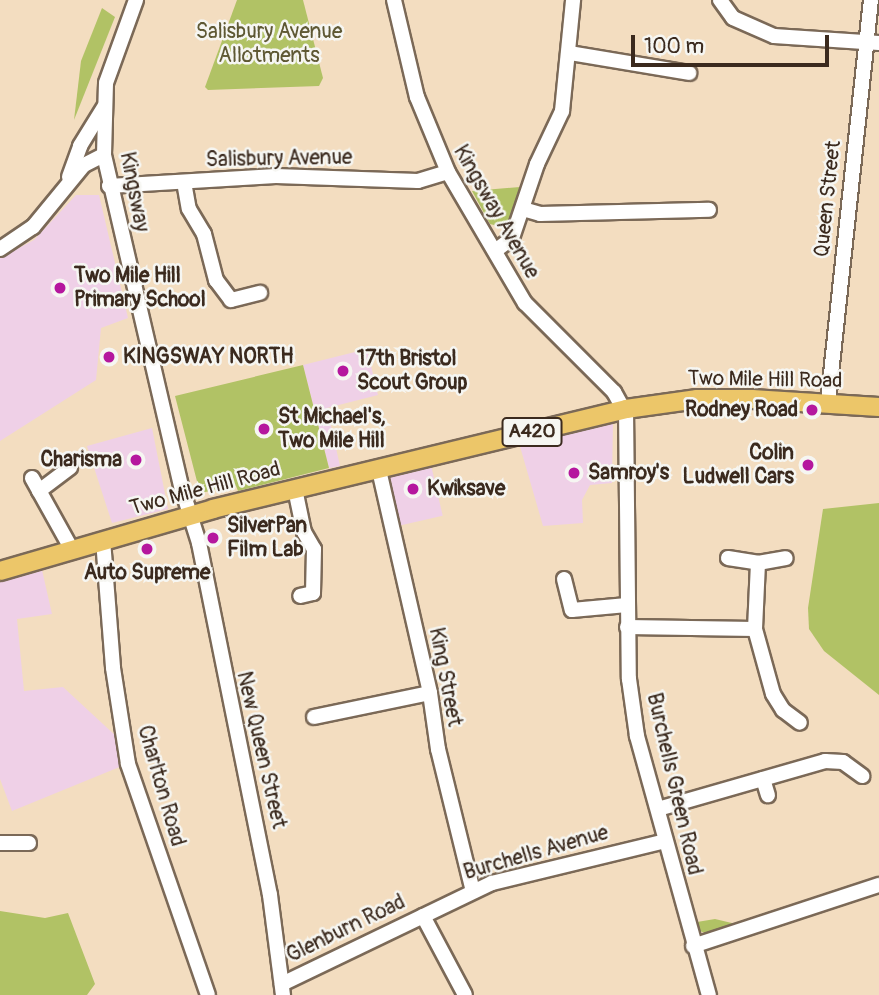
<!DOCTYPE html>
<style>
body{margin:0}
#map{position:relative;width:879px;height:995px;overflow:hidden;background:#f3ddc0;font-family:Pangolin,sans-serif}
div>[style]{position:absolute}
.built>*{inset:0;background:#efd0e7;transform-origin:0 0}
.green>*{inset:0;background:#b1c265}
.roads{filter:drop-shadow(2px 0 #7b6957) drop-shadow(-2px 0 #7b6957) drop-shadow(0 2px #7b6957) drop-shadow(0 -2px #7b6957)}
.minor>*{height:14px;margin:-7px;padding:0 7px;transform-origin:7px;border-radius:7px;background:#fff}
.major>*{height:18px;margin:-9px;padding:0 9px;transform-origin:9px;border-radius:9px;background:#ecc669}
.dots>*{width:19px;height:19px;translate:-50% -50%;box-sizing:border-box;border:4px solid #f6f6f2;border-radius:50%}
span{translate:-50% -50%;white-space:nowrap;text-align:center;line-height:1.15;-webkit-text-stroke:5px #f6f6f2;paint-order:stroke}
.shield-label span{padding:2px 5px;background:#f6f6f2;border:2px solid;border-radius:5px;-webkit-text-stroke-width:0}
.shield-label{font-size:19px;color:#3b2a1e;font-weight:700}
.park-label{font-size:21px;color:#5e5833}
.street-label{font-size:21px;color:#3b2a1e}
.poi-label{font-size:21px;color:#3b2a1e;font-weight:700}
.left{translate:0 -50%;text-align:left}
.right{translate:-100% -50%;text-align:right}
.scale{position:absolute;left:631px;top:35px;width:198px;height:32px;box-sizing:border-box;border:4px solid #3b2a1e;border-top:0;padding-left:9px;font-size:21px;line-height:24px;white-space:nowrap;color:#3b2a1e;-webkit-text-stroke:5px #f6f6f2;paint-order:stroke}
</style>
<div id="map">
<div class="built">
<div style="clip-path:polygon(76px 195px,99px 195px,128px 318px,101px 328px,96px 380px,0 441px,0 258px,34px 240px)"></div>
<div style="clip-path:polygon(367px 349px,378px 395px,327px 408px,340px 466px,329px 468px,303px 365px)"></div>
<div style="clip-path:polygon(613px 420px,612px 483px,590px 485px,582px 500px,583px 523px,543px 526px,519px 443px)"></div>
<div style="clip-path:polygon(152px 428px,168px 509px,112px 523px,87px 446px)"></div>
<div style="left:431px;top:465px;width:52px;height:45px;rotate:77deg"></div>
<div style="clip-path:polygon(42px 570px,52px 614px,17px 619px,24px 691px,63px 687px,117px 737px,122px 766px,12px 811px,0 779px,0 582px)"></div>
</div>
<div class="green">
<div style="clip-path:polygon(237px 0,303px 0,323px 78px,319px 86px,208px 90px,205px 87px)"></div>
<div style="clip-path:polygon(102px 8px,115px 17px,74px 120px,81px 61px)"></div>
<div style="clip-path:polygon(520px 187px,510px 219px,498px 226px,490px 224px,472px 191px)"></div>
<div style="clip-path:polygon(303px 365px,329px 468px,238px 491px,236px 486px,200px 493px,175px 396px)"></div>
<div style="clip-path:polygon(879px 503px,879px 695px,824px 651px,809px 629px,808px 608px,823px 509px)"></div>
<div style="clip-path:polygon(0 911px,45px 918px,68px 913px,95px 984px,87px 995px,0 995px)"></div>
<div style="clip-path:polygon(715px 919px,736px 924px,738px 926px,707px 934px,700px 931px,697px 922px)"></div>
</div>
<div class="roads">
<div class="minor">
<div style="left:136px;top:0;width:88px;rotate:109.9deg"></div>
<div style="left:106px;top:83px;width:72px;rotate:91.6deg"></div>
<div style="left:104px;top:155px;width:343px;rotate:76.9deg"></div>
<div style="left:182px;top:489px;width:57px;rotate:72.5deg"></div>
<div style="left:199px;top:543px;width:359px;rotate:78.6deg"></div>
<div style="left:270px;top:895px;width:101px;rotate:82.6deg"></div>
<div style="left:394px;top:0;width:100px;rotate:76.7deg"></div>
<div style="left:417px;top:97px;width:81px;rotate:67.5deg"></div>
<div style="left:448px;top:172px;width:152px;rotate:59.6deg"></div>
<div style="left:525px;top:303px;width:126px;rotate:45deg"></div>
<div style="left:614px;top:392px;width:21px;rotate:61deg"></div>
<div style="left:720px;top:0;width:22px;rotate:54deg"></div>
<div style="left:733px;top:18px;width:45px;rotate:23.7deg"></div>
<div style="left:774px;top:36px;width:105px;rotate:3.8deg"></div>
<div style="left:570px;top:53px;width:121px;rotate:9.5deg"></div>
<div style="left:69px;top:177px;width:33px;rotate:-70deg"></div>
<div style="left:80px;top:146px;width:46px;rotate:-58.4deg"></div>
<div style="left:184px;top:182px;width:27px;rotate:80deg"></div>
<div style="left:189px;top:209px;width:29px;rotate:59deg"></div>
<div style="left:204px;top:234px;width:48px;rotate:75.4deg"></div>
<div style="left:216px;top:280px;width:25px;rotate:53deg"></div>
<div style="left:231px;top:300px;width:30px;rotate:-14deg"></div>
<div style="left:109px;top:186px;width:167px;rotate:-3.4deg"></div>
<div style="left:276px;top:176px;width:142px;rotate:2deg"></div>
<div style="left:418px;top:181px;width:31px;rotate:-17deg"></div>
<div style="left:523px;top:209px;width:18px;rotate:16deg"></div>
<div style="left:540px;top:214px;width:169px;rotate:-1.4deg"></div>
<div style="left:0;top:249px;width:40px;rotate:-34deg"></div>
<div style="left:33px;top:227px;width:80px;rotate:-50.6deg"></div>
<div style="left:84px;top:165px;width:22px;rotate:-27deg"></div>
<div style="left:495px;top:251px;width:21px;rotate:-37deg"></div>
<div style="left:512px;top:238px;width:78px;rotate:-71.3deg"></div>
<div style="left:537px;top:164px;width:59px;rotate:-64.7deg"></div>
<div style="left:562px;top:111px;width:112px;rotate:-84.3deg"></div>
<div style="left:828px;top:402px;width:404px;rotate:-83.9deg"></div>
<div style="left:626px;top:409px;width:270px;rotate:89.4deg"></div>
<div style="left:629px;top:679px;width:58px;rotate:82deg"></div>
<div style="left:637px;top:736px;width:269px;rotate:74.5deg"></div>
<div style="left:379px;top:470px;width:229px;rotate:77.1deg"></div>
<div style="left:430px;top:693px;width:57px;rotate:81.9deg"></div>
<div style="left:438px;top:749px;width:146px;rotate:76.2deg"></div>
<div style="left:32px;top:478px;width:82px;rotate:60.9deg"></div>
<div style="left:295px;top:489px;width:44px;rotate:78.2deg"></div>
<div style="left:304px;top:532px;width:20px;rotate:60deg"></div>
<div style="left:314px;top:549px;width:44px;rotate:91.3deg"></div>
<div style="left:313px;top:593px;width:13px;rotate:167deg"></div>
<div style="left:39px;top:491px;width:39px;rotate:-37deg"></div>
<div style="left:103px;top:540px;width:128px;rotate:85.5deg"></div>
<div style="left:113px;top:668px;width:97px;rotate:81.1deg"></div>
<div style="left:128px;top:764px;width:244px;rotate:70.9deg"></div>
<div style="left:728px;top:558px;width:30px;rotate:9deg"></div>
<div style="left:758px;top:563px;width:28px;rotate:-10deg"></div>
<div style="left:564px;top:579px;width:32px;rotate:76deg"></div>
<div style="left:572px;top:610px;width:55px;rotate:-5.2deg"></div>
<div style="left:627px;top:627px;width:128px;rotate:0.9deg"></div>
<div style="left:755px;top:629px;width:67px;rotate:74.5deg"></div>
<div style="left:773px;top:694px;width:19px;rotate:58deg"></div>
<div style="left:783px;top:710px;width:21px;rotate:37deg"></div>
<div style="left:755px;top:629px;width:66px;rotate:-87.4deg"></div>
<div style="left:314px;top:717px;width:118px;rotate:-11.7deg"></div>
<div style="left:763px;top:779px;width:17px;rotate:73deg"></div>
<div style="left:658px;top:809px;width:174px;rotate:-16deg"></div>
<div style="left:825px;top:761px;width:18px;rotate:3deg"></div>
<div style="left:843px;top:762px;width:24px;rotate:36deg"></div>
<div style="left:0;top:843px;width:29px"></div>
<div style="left:423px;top:916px;width:89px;rotate:62deg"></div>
<div style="left:693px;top:946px;width:196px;rotate:-18.2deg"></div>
<div style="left:282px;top:984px;width:233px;rotate:-25.7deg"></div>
<div style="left:492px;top:883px;width:178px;rotate:-13.6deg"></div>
</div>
<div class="major">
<div style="left:0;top:571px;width:222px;rotate:-16.2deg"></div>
<div style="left:213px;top:509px;width:425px;rotate:-13.6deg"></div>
<div style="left:626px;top:409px;width:72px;rotate:-8deg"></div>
<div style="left:697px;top:399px;width:55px"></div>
<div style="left:752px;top:399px;width:127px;rotate:3.6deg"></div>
</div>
</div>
<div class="dots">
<div style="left:60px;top:288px;background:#b5179e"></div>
<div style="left:109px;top:357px;background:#b5179e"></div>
<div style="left:343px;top:371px;background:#b5179e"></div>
<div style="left:812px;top:410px;background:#b5179e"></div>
<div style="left:264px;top:429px;background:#b5179e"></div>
<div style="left:136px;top:460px;background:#b5179e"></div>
<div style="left:808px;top:465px;background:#b5179e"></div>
<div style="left:574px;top:473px;background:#b5179e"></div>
<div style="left:413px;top:489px;background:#b5179e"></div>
<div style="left:213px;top:538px;background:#b5179e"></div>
<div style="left:147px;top:549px;background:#b5179e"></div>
</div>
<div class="shield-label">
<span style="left:532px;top:432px">A420</span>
</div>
<div class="park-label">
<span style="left:269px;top:44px">Salisbury Avenue<br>Allotments</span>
</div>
<div class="street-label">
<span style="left:279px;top:159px;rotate:-1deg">Salisbury Avenue</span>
<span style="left:134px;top:192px;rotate:79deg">Kingsway</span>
<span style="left:828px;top:199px;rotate:-84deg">Queen Street</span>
<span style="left:496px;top:212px;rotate:60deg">Kingsway Avenue</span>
<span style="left:765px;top:380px;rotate:1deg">Two Mile Hill Road</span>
<span style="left:205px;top:489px;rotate:-15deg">Two Mile Hill Road</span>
<span style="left:445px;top:677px;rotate:79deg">King Street</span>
<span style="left:261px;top:750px;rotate:77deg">New Queen Street</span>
<span style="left:674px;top:784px;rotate:77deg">Burchells Green Road</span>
<span style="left:161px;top:786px;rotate:74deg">Charlton Road</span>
<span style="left:536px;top:853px;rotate:-16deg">Burchells Avenue</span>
<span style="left:346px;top:929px;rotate:-26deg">Glenburn Road</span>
</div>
<div class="poi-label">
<span class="left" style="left:74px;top:288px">Two Mile Hill<br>Primary School</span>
<span class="left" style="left:123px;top:357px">KINGSWAY NORTH</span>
<span class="left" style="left:357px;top:371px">17th Bristol<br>Scout Group</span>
<span class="right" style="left:798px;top:410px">Rodney Road</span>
<span class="left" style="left:278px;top:429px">St Michael's,<br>Two Mile Hill</span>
<span class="right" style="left:794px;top:465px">Colin<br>Ludwell Cars</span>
<span class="right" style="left:122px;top:460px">Charisma</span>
<span class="left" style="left:588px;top:473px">Samroy's</span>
<span class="left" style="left:427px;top:489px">Kwiksave</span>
<span class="left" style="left:227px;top:538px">SilverPan<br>Film Lab</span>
<span style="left:147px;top:573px">Auto Supreme</span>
</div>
<div class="scale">100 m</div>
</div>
